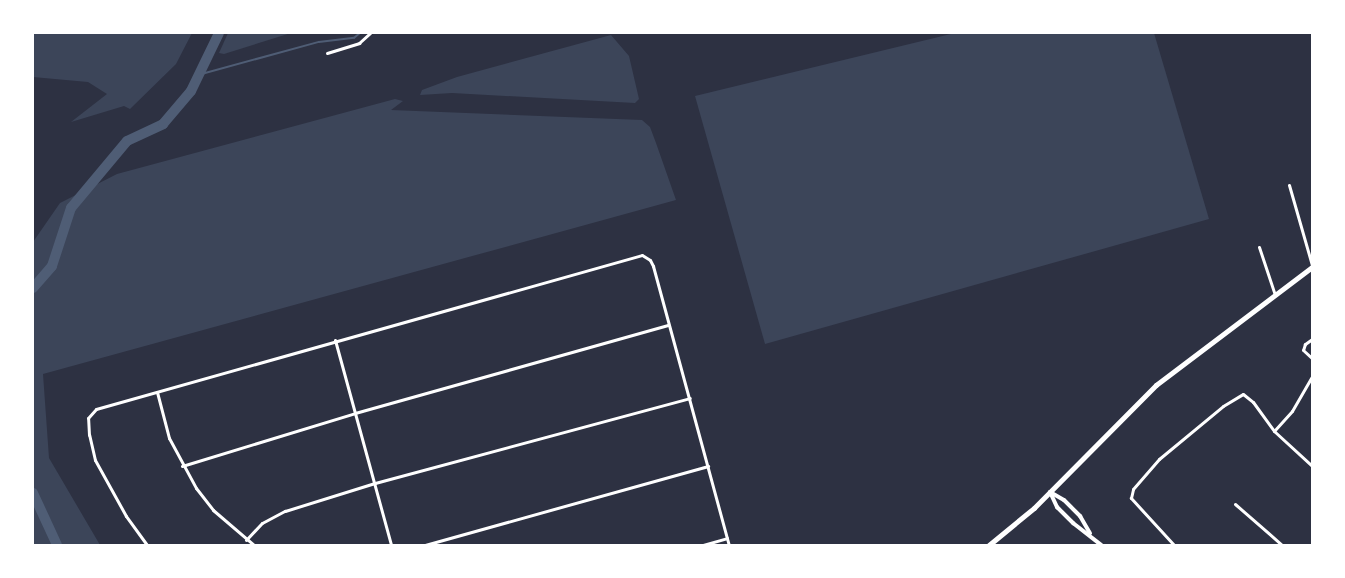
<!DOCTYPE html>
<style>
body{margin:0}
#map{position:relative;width:1345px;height:578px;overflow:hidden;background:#2d3142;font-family:Roboto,sans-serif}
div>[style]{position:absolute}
.green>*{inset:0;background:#3c4559}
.stream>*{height:1.5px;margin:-0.75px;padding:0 0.75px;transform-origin:0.75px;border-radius:0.75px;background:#4f5d75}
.river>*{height:10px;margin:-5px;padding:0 5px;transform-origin:5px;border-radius:5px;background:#4f5d75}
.minor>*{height:3px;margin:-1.5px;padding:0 1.5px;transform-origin:1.5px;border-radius:1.5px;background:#fff}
.tertiary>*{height:4px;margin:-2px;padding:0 2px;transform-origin:2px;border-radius:2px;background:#fff}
.secondary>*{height:4.5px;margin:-2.25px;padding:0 2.25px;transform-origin:2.25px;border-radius:2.25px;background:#fff}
span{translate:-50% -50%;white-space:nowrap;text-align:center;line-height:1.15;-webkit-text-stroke:6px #fff;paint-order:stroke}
.frame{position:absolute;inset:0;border:34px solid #fff;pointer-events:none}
</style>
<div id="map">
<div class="green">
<div style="clip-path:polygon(33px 33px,192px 33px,176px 64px,130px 109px,124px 106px,71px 122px,107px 94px,88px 82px,33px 77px)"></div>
<div style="clip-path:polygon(228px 33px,291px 33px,224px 54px,219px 53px)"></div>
<div style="clip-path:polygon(955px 33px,1154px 33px,1209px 219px,765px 344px,695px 96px)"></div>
<div style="clip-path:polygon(611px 35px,629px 56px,639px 99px,635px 103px,452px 93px,420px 95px,422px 90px,457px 77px)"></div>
<div style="clip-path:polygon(395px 99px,403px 101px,391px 110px,642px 120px,650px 127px,656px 143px,676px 200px,43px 374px,49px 458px,100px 545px,33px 545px,33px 242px,60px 203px,117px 174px)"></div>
</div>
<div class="stream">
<div style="left:198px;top:75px;width:125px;rotate:-15.3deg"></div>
<div style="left:319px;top:42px;width:35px;rotate:-7deg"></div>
<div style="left:354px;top:38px;width:8px;rotate:-40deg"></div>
</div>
<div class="river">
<div style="left:33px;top:288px;width:29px;rotate:-49deg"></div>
<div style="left:52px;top:266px;width:61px;rotate:-71.9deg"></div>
<div style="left:71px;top:208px;width:87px;rotate:-50.1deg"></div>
<div style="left:127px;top:141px;width:40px;rotate:-25deg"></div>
<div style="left:163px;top:124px;width:43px;rotate:-49.7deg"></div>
<div style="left:191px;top:91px;width:64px;rotate:-64.2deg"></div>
<div style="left:33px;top:493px;width:57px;rotate:65.2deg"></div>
</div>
<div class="minor">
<div style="left:327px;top:53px;width:34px;rotate:-17deg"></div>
<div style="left:359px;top:43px;width:15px;rotate:-42deg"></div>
<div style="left:1289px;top:185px;width:83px;rotate:74deg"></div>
<div style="left:1259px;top:247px;width:51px;rotate:71.6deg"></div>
<div style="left:1312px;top:339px;width:9px;rotate:144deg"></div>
<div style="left:1305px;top:344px;width:6px;rotate:108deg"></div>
<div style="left:1303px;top:350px;width:12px;rotate:42deg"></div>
<div style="left:335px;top:340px;width:213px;rotate:74.7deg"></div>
<div style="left:157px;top:392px;width:48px;rotate:75.4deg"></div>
<div style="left:169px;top:438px;width:57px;rotate:61.6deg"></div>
<div style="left:196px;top:488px;width:28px;rotate:52deg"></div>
<div style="left:213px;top:510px;width:54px;rotate:40.5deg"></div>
<div style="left:1274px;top:431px;width:27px;rotate:-48deg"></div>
<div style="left:1292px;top:411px;width:39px;rotate:-60deg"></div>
<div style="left:182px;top:466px;width:181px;rotate:-17deg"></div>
<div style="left:355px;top:413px;width:325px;rotate:-15.7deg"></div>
<div style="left:1235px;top:504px;width:62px;rotate:41.1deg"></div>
<div style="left:246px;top:540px;width:23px;rotate:-47deg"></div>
<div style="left:262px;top:523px;width:26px;rotate:-28deg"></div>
<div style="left:285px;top:511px;width:94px;rotate:-17.3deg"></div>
<div style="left:375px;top:483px;width:326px;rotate:-15.1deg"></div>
<div style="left:147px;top:545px;width:36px;rotate:-126deg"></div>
<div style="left:126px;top:516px;width:64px;rotate:-119deg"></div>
<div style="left:95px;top:460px;width:26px;rotate:-103deg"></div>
<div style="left:89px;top:435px;width:17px;rotate:-93deg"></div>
<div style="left:88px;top:418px;width:12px;rotate:-48deg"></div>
<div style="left:96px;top:409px;width:567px;rotate:-15.75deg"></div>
<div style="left:642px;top:255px;width:9px;rotate:32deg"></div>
<div style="left:650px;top:260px;width:7px;rotate:63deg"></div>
<div style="left:653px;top:266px;width:289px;rotate:74.8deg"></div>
<div style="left:425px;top:545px;width:294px;rotate:-15.6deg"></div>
<div style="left:703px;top:545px;width:25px;rotate:-16deg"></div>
<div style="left:1174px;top:545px;width:64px;rotate:-132.5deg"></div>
<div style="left:1131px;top:498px;width:9px;rotate:-77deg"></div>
<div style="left:1133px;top:489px;width:40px;rotate:-49deg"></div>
<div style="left:1159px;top:459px;width:83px;rotate:-39.6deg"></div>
<div style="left:1223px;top:406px;width:23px;rotate:-31deg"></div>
<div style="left:1243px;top:394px;width:13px;rotate:39deg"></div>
<div style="left:1253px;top:402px;width:36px;rotate:54deg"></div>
<div style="left:1274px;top:431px;width:52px;rotate:42.6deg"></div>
</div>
<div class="tertiary">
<div style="left:1050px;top:492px;width:17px;rotate:65deg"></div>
<div style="left:1057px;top:507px;width:23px;rotate:45deg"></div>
<div style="left:1073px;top:523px;width:36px;rotate:38deg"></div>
<div style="left:1050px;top:492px;width:16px;rotate:30deg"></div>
<div style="left:1064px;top:500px;width:23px;rotate:45deg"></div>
<div style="left:1080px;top:516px;width:20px;rotate:60deg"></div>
</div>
<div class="secondary">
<div style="left:989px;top:545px;width:58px;rotate:-39.4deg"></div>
<div style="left:1034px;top:508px;width:173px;rotate:-45.2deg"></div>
<div style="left:1156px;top:385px;width:196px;rotate:-37.1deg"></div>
</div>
<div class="frame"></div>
</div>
